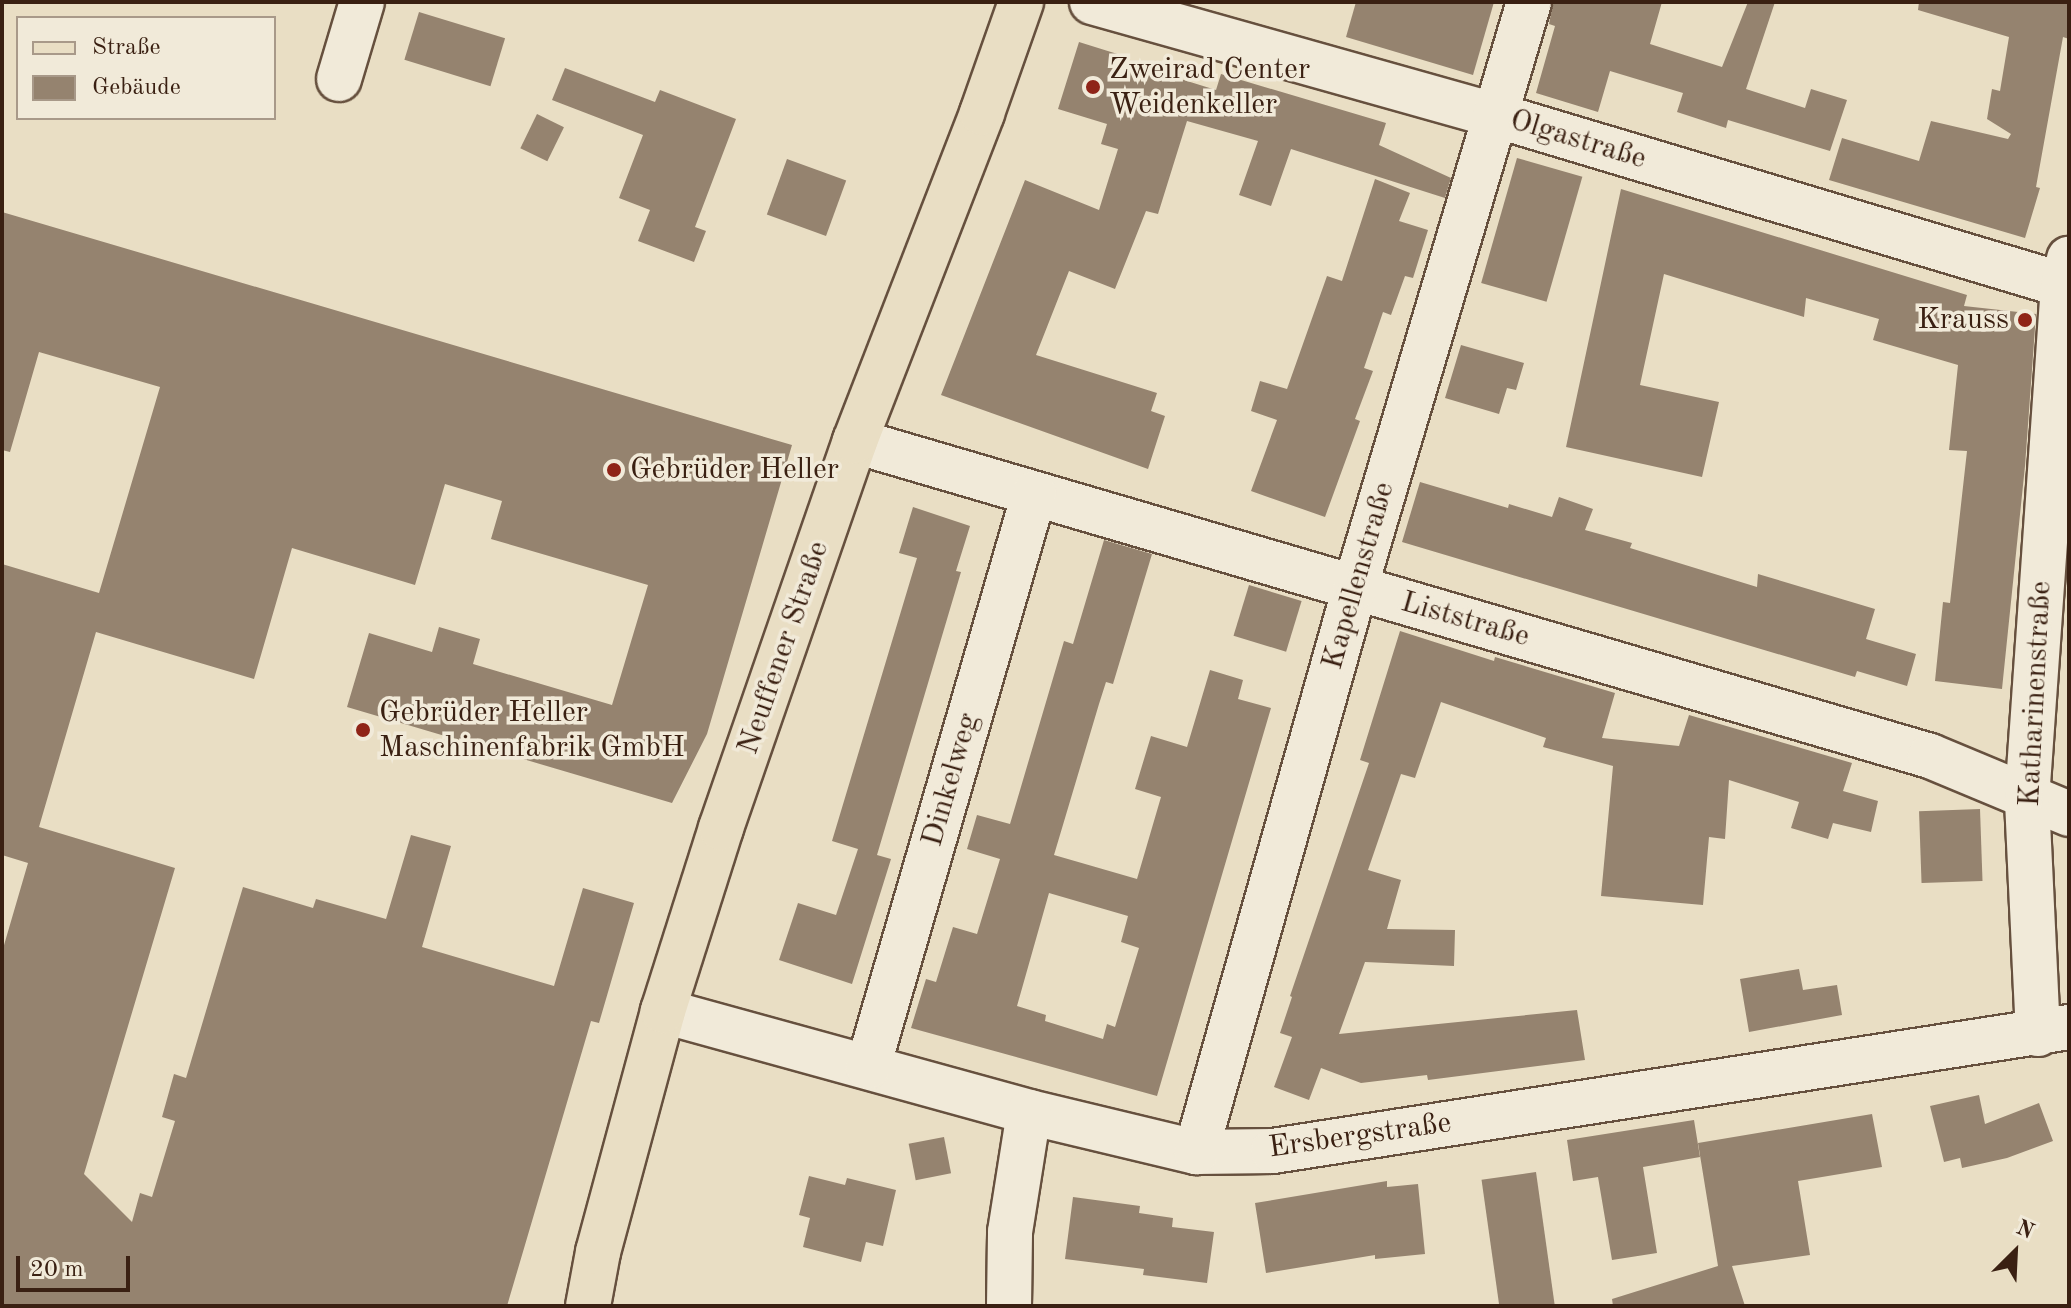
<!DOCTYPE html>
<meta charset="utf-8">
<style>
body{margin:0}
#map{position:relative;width:2071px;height:1308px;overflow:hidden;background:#e9dec4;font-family:"Old Standard TT",serif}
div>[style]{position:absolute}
.building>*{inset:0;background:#95836f;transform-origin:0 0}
.roads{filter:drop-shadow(2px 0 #66503e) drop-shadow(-2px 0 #66503e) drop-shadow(0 2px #66503e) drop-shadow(0 -2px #66503e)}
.minor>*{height:44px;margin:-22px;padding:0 22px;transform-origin:22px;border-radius:22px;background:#f1ead9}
.major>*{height:44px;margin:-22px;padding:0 22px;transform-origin:22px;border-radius:22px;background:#e9dec4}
.dots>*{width:22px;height:22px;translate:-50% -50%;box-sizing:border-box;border:4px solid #f1ead9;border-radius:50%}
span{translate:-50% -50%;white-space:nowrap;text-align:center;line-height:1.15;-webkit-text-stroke:7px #f1ead9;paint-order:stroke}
.poi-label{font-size:30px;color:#3a2012}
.left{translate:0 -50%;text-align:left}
.right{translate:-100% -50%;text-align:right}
.street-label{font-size:30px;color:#3a2012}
.frame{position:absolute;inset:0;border:4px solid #3a2012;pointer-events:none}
.legend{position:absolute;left:16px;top:16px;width:260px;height:104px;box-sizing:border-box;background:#f1ead9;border:2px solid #a89989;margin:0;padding:10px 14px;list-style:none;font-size:24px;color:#3a2012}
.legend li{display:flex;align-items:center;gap:16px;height:40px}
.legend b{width:40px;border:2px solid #a89989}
.north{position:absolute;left:1975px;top:1212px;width:80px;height:80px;-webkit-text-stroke:6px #f1ead9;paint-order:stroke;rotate:24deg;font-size:22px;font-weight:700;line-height:32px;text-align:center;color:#3a2012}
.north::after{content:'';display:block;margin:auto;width:28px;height:36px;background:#3a2012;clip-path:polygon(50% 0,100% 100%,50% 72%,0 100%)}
.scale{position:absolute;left:16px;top:1256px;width:114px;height:36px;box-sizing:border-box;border:4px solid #3a2012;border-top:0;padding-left:10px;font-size:24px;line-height:28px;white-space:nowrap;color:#3a2012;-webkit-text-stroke:6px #f1ead9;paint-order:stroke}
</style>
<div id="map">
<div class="building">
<div style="clip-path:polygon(1356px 2px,1494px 2px,1473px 75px,1346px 37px)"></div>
<div style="clip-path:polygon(1553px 2px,1662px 2px,1650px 44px,1722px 67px,1748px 2px,1775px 2px,1746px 89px,1805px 108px,1811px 89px,1847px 100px,1830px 151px,1728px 120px,1726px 128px,1677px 112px,1683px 93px,1610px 71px,1598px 112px,1536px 93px,1555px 26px,1549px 24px)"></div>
<div style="clip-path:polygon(1919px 2px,2069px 2px,2069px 39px,2063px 37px,2036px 187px,2040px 188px,2025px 238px,1829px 180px,1842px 138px,1919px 161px,1931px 121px,2008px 139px,2011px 134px,1987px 119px,1992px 89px,2000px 91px,2009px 37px,1918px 10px)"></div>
<div style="left:419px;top:12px;width:90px;height:50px;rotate:17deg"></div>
<div style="clip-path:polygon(1079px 42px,1127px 57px,1126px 62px,1216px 90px,1221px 74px,1386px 123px,1379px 145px,1451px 178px,1445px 198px,1291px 149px,1271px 206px,1239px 195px,1258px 141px,1187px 121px,1158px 214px,1146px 211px,1115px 289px,1069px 271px,1036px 355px,1157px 393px,1151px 411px,1165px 416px,1148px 469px,941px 395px,1025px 180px,1099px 210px,1118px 149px,1101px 144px,1107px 124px,1058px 109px)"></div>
<div style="clip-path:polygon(565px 68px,655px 102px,660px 90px,736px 119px,695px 227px,706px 231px,694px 262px,638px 241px,650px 210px,619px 198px,643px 135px,552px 100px)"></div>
<div style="left:537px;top:114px;width:30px;height:38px;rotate:26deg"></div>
<div style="left:1517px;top:158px;width:68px;height:130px;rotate:16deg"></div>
<div style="left:787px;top:159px;width:63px;height:59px;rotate:20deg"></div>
<div style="clip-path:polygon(1375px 179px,1410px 193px,1399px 221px,1428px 230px,1413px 278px,1405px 276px,1391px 315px,1383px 312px,1364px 368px,1373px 371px,1355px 419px,1360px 421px,1325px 517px,1251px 491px,1277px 420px,1251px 411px,1260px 381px,1287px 389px,1327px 276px,1342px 281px)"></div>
<div style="clip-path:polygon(1621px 189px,1967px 295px,1964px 306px,2036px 314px,2025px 466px,2002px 689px,1935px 681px,1943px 602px,1950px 603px,1967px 451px,1949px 450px,1958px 365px,1873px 340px,1879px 319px,1806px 298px,1804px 317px,1664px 274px,1640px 385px,1719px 402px,1702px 477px,1566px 447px)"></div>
<div style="clip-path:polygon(2px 212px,792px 445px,707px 734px,672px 803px,347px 707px,369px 633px,432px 652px,439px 627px,480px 639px,473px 664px,612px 705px,648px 585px,491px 539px,502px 501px,445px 484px,415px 585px,292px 548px,254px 679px,96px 632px,39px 827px,175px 868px,84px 1174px,132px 1222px,140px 1193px,152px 1197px,175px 1121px,162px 1117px,174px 1074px,186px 1078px,243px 887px,313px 908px,316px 899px,386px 919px,411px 835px,451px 846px,422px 947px,554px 986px,583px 888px,634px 903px,599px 1023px,591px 1021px,507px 1306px,2px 1306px,2px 952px,28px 863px,2px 855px,2px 564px,99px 593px,160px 387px,39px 352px,10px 452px,2px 450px)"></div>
<div style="clip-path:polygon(1461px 345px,1524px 363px,1516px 390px,1507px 388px,1499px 414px,1445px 398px)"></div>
<div style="clip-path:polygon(1420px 482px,1508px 508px,1509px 504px,1552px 517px,1559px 497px,1593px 509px,1585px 530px,1632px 543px,1630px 548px,1757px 587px,1758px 574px,1875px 609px,1866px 639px,1916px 654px,1907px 686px,1857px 671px,1855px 677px,1402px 542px)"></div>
<div style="clip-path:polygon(913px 507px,970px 526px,956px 571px,961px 572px,877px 855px,891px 859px,852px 984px,779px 960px,798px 903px,836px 915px,858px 849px,832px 841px,917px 558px,899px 553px)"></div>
<div style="clip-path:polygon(evenodd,1104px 540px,1152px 554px,1113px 684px,1106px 682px,1099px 704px,1054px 855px,1137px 879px,1161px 797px,1135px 789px,1151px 736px,1187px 747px,1210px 670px,1243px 680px,1238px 699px,1271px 708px,1157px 1096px,911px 1028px,926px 979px,936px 982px,953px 927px,977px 934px,1000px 859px,967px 849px,977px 815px,1010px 824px,1064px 641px,1073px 644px,1104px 540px,1049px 893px,1128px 916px,1121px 942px,1139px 948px,1115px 1027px,1107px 1024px,1103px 1039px,1045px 1021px,1046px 1015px,1017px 1006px,1049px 893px)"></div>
<div style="left:1249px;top:585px;width:55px;height:53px;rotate:17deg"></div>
<div style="clip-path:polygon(1400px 631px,1494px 661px,1495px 657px,1615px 693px,1602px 738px,1679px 746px,1689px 715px,1852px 763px,1843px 791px,1878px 801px,1871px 832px,1833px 823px,1828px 839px,1791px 828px,1799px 802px,1729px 780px,1725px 839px,1709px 837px,1703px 905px,1601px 896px,1613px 766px,1543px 747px,1546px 738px,1441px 702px,1415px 778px,1401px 774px,1368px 870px,1401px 880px,1387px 929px,1455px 930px,1454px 966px,1365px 962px,1339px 1034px,1577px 1010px,1585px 1060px,1428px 1080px,1427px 1075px,1361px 1083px,1321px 1068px,1309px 1100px,1274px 1087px,1292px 1037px,1280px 1033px,1292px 997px,1290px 996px,1369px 763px,1360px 760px)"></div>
<div style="left:1980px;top:809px;width:72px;height:61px;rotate:88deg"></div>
<div style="clip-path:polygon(1799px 969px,1803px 990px,1837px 985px,1842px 1015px,1749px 1032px,1740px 979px)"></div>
<div style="clip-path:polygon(1979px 1095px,1985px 1124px,2039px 1103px,2053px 1141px,2007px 1158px,1962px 1168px,1960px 1158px,1944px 1162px,1930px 1106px)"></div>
<div style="clip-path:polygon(1872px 1114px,1882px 1167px,1798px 1181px,1810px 1255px,1732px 1266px,1745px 1306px,1613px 1306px,1612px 1299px,1718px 1266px,1698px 1143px)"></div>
<div style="clip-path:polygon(1694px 1120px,1700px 1157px,1643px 1167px,1657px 1253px,1612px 1260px,1598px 1177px,1573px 1181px,1567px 1140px)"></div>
<div style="left:944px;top:1137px;width:37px;height:36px;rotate:79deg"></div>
<div style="left:1536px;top:1172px;width:135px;height:55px;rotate:82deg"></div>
<div style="clip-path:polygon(809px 1176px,845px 1185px,847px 1178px,896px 1190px,883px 1246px,866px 1242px,861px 1262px,803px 1247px,810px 1218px,799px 1215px)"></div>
<div style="clip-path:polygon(1387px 1181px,1387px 1187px,1418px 1184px,1425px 1254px,1375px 1259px,1375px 1255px,1266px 1273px,1255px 1203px)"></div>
<div style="clip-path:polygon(1073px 1197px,1140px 1206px,1139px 1213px,1173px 1218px,1172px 1227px,1214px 1232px,1207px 1283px,1143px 1275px,1144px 1269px,1065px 1259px)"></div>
</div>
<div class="roads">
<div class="minor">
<div style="left:1092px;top:2px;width:419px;rotate:15.7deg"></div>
<div style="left:1495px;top:115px;width:593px;rotate:16.66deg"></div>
<div style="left:339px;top:79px;width:80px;rotate:-73.4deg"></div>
<div style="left:855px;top:441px;width:1120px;rotate:16.33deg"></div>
<div style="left:1930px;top:756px;width:151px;rotate:22.6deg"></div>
<div style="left:663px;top:1011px;width:380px;rotate:15.4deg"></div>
<div style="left:1029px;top:1112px;width:172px;rotate:13.5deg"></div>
<div style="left:1196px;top:1152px;width:77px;rotate:-0.7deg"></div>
<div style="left:1273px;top:1151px;width:806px;rotate:-8.85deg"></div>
<div style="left:2038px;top:1034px;width:235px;rotate:-92.7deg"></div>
<div style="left:2027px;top:799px;width:515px;rotate:-85.99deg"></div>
<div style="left:2063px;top:285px;width:27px;rotate:-77deg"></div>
<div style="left:868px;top:1067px;width:597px;rotate:-73.84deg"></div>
<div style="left:1196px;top:1152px;width:586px;rotate:-74.26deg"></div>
<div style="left:1355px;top:588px;width:611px;rotate:-73.46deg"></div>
<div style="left:1009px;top:1306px;width:74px;rotate:-89.2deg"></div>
<div style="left:1010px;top:1232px;width:121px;rotate:-81deg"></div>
</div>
<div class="major">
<div style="left:588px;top:1306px;width:55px;rotate:-79.5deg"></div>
<div style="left:598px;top:1252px;width:250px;rotate:-74.9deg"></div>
<div style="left:663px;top:1011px;width:192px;rotate:-72.4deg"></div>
<div style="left:721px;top:828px;width:410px;rotate:-70.9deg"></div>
<div style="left:855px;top:441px;width:352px;rotate:-68.8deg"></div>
<div style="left:982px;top:113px;width:118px;rotate:-70.6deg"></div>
</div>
</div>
<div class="dots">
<div style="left:1093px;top:87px;background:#8f2418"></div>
<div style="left:2025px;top:320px;background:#8f2418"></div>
<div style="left:614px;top:470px;background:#8f2418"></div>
<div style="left:363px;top:730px;background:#8f2418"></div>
</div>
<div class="poi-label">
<span class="left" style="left:1109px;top:87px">Zweirad Center<br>Weidenkeller</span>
<span class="right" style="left:2009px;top:320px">Krauss</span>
<span class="left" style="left:630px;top:470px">Gebrüder Heller</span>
<span class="left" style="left:379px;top:730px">Gebrüder Heller<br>Maschinenfabrik GmbH</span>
</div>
<div class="street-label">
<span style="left:1578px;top:140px;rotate:17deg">Olgastraße</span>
<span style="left:1359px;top:576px;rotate:-74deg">Kapellenstraße</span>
<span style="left:1465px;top:620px;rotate:16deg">Liststraße</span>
<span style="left:784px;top:648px;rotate:-71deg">Neuffener Straße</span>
<span style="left:2036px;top:694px;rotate:-87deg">Katharinenstraße</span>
<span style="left:951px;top:780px;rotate:-74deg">Dinkelweg</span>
<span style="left:1360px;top:1136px;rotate:-8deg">Ersbergstraße</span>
</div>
<div class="frame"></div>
<ul class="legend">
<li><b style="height:10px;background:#e9dec4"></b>Straße</li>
<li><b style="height:22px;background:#95836f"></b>Gebäude</li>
</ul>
<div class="north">N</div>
<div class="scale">20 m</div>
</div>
